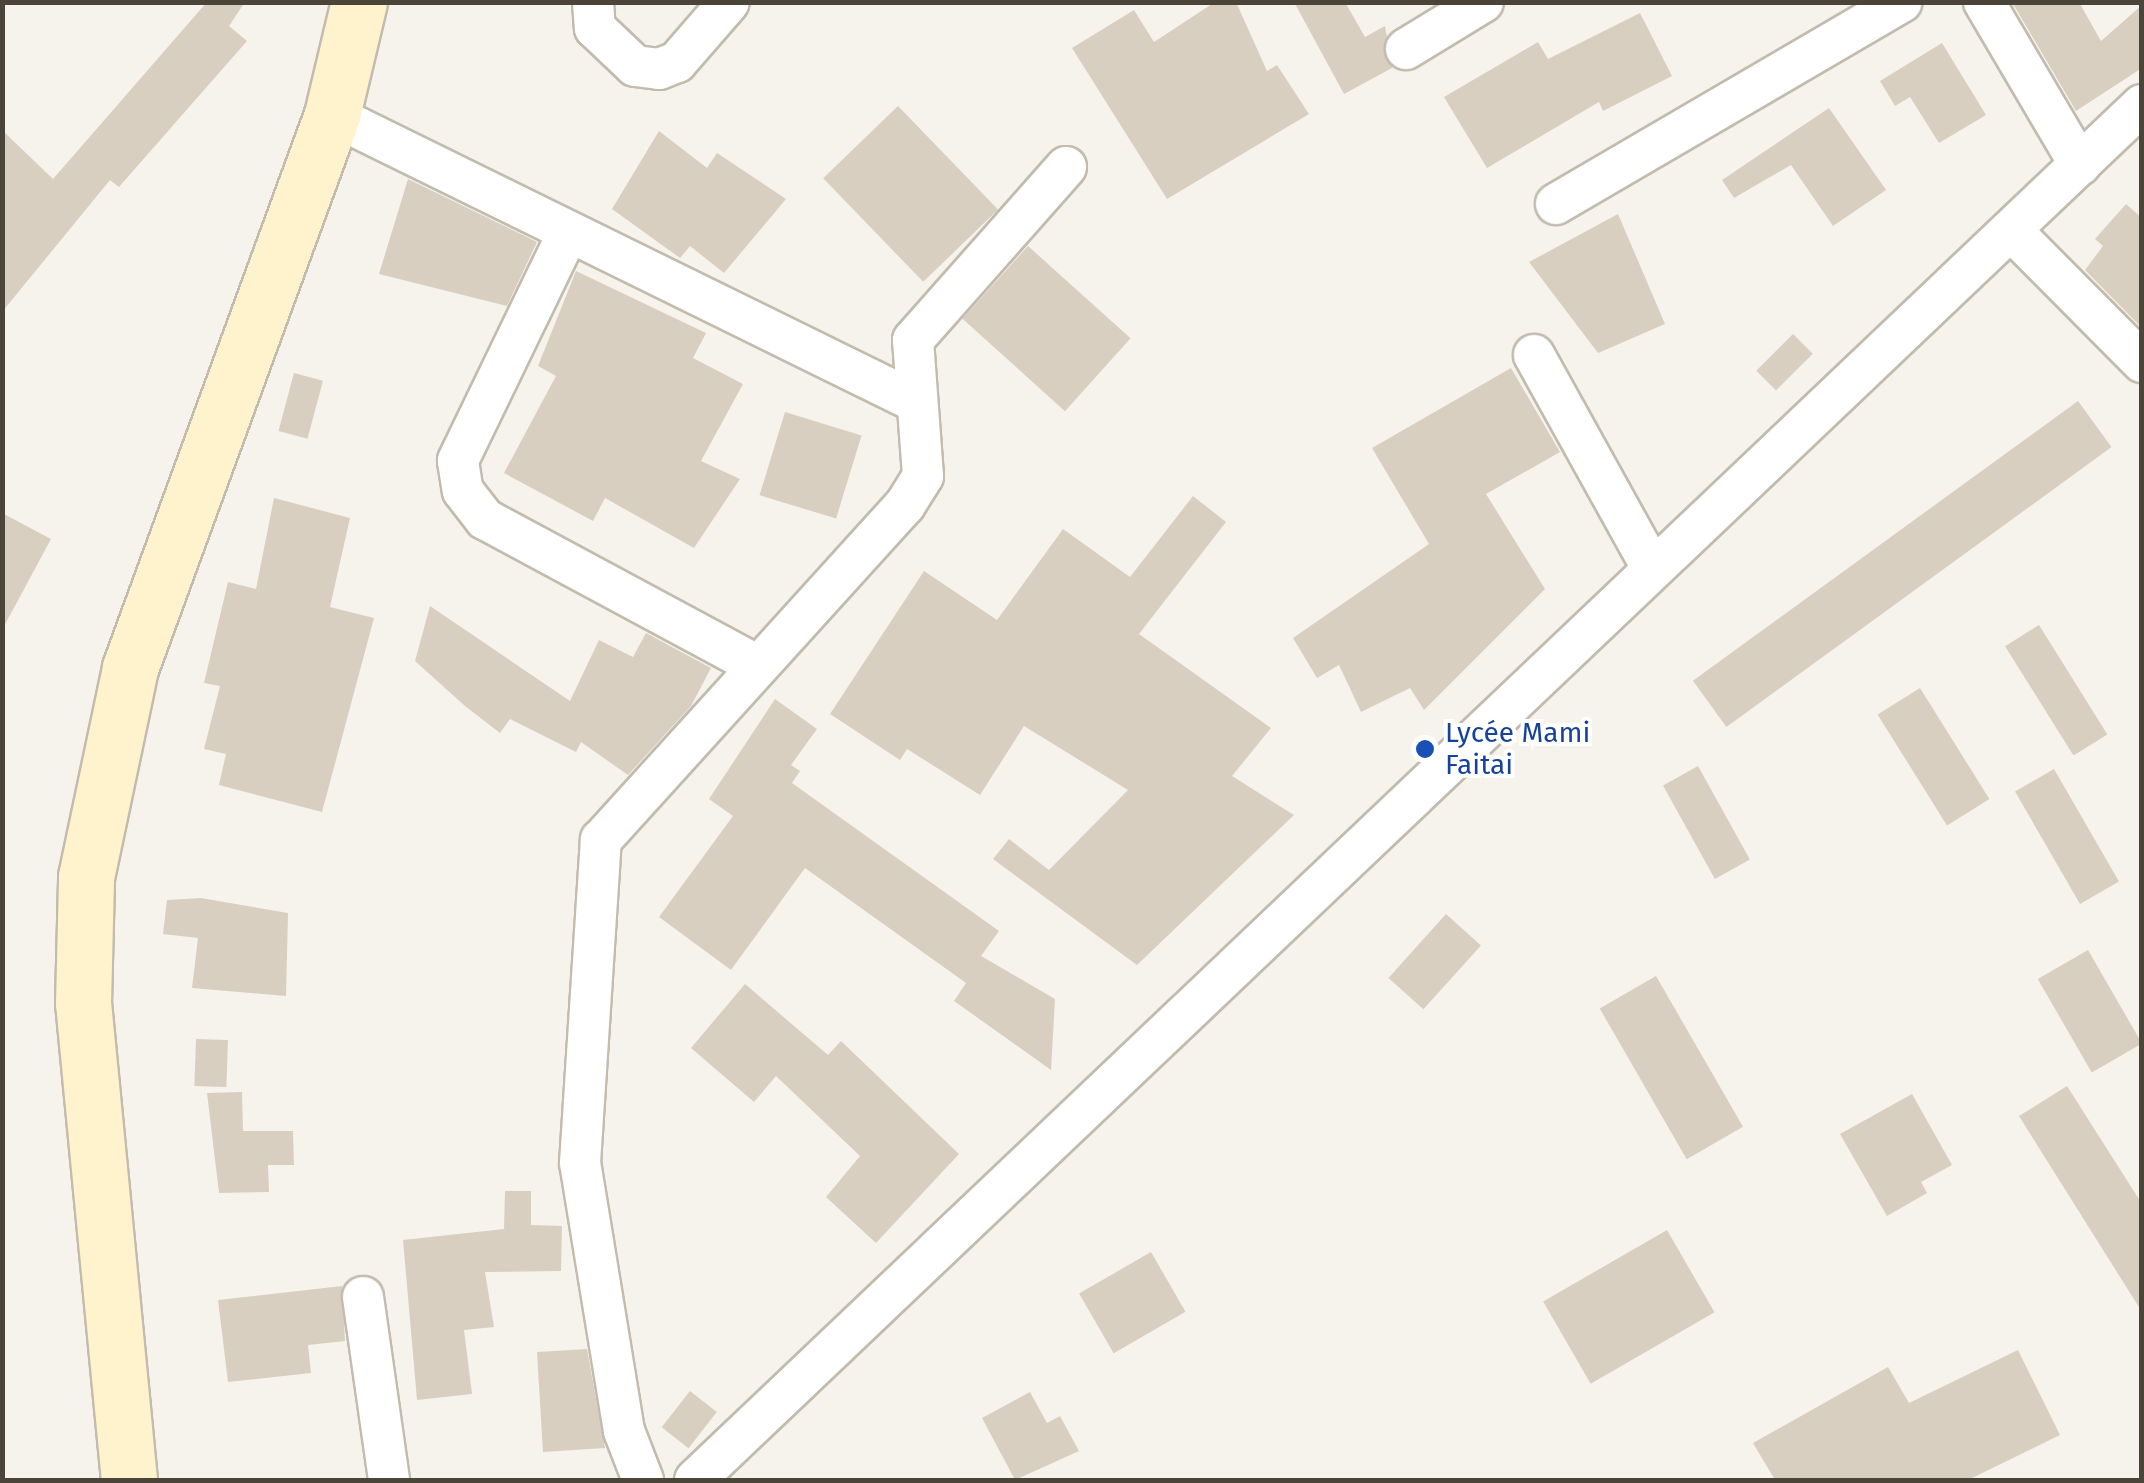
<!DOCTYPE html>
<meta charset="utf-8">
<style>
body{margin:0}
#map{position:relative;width:2144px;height:1483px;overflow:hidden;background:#f6f3ec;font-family:"Fira Sans",sans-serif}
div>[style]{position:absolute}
.building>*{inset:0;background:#d8cfc1;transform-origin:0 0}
.roads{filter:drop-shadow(2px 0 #c2bbae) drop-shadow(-2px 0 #c2bbae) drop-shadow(0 2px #c2bbae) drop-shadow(0 -2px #c2bbae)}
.minor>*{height:40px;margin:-20px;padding:0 20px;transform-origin:20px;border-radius:20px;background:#fff}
.secondary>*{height:55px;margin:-27.5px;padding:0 27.5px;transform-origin:27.5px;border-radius:27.5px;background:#fff3cd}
.dots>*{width:28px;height:28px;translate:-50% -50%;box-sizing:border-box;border:5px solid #fff;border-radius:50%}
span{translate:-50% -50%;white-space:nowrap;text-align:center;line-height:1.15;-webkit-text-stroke:8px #fff;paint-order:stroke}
.transit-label{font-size:28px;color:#164399}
.left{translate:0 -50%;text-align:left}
.frame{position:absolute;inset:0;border:5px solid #4b4439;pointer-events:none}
</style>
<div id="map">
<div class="building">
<div style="clip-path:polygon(207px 2px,245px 2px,229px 26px,247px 41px,119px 187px,110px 180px,2px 312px,2px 130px,53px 179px)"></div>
<div style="clip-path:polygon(1215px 2px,1236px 2px,1267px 71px,1277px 65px,1309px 114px,1167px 199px,1072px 48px,1134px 10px,1154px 42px)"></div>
<div style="clip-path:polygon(1294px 2px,1345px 2px,1365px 37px,1385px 26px,1392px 68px,1344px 94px)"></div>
<div style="clip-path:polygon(2012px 2px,2079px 2px,2101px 41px,2142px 5px,2142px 68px,2076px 111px)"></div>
<div style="clip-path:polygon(1640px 13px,1672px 76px,1603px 111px,1599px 102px,1487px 168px,1444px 97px,1538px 42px,1548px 59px)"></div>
<div style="clip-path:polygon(1942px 43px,1986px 115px,1939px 143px,1910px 97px,1895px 106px,1880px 81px)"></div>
<div style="left:898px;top:106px;width:144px;height:104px;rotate:46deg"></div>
<div style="clip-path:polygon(1829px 108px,1886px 190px,1833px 226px,1791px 165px,1734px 198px,1722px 180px)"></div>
<div style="clip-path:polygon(659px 131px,707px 168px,717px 153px,786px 199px,724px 273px,690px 246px,680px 258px,612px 209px)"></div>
<div style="clip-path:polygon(408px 179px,537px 242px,507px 306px,379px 274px)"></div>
<div style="clip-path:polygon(2126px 204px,2142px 218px,2140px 326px,2085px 270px,2103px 246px,2095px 239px)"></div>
<div style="clip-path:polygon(1618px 214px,1665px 324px,1598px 353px,1529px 262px)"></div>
<div style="left:1028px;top:246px;width:138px;height:98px;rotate:42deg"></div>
<div style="clip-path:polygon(576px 271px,706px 333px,693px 358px,743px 384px,701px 461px,740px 479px,694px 548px,605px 498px,593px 521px,504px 473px,556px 376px,538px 366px)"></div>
<div style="left:1793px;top:334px;width:28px;height:52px;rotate:45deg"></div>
<div style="clip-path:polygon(1511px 368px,1560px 452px,1486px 494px,1545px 589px,1424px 710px,1410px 688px,1361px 712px,1339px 665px,1317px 678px,1293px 638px,1429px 544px,1372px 448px)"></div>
<div style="left:294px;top:373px;width:30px;height:60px;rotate:15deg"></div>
<div style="left:2078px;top:401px;width:57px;height:476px;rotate:54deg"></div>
<div style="left:785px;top:412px;width:80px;height:87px;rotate:17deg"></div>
<div style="clip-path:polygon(1193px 496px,1226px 522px,1139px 634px,1271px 728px,1232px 776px,1294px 815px,1137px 965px,993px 859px,1009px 839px,1049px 870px,1128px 790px,1024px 726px,980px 795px,907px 749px,900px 760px,830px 714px,924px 571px,997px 620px,1063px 529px,1130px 577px)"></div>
<div style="clip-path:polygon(274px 498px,350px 518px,330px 607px,374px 618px,322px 812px,219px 785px,226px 754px,204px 749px,220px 686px,204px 683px,228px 582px,256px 589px)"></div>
<div style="clip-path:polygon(2px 513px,51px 539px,2px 630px)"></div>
<div style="clip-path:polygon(430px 606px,570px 701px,599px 640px,633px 657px,646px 633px,711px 668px,691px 706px,628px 775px,581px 742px,576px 752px,510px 719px,500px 733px,465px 706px,415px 661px)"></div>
<div style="left:2039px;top:625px;width:129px;height:40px;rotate:58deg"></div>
<div style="left:1920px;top:688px;width:131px;height:50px;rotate:58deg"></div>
<div style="clip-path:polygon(775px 699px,817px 729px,791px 765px,800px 771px,792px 783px,999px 931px,981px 956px,1055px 999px,1051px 1070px,954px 1001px,966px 983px,805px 868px,731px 970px,659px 917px,733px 816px,709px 799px)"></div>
<div style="left:1698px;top:766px;width:107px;height:40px;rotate:61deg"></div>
<div style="left:2054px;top:769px;width:130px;height:45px;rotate:60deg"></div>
<div style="clip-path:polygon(201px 898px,288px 913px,286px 996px,192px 988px,198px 938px,163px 934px,167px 900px)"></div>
<div style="left:1446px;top:914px;width:47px;height:86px;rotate:42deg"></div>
<div style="left:2088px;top:950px;width:108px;height:58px;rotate:60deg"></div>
<div style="left:1656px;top:976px;width:174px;height:65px;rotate:60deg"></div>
<div style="clip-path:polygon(745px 984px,828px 1055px,841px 1041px,959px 1154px,876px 1243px,826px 1197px,860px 1156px,776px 1076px,754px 1102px,691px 1048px)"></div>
<div style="left:196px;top:1039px;width:32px;height:47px;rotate:2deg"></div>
<div style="clip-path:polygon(2067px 1086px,2142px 1204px,2142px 1312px,2019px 1116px)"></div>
<div style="clip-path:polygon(242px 1092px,243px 1131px,293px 1131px,294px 1165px,268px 1165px,269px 1192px,219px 1193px,207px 1093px)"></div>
<div style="clip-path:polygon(1912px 1094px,1952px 1165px,1921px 1182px,1927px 1193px,1887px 1216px,1840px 1134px)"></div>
<div style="clip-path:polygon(505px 1191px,531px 1191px,531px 1225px,562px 1226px,561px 1271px,485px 1272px,494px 1327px,464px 1330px,472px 1394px,417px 1400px,403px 1240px,504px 1229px)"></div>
<div style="left:1667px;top:1230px;width:95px;height:143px;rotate:60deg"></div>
<div style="left:1151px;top:1252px;width:69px;height:83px;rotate:60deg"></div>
<div style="clip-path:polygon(342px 1286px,345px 1341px,308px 1345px,311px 1373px,228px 1382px,218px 1300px)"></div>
<div style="clip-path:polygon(587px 1349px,605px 1448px,543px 1452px,537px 1352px)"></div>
<div style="clip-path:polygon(2018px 1350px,2060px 1435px,1968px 1480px,1775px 1480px,1753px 1443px,1888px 1367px,1909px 1403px)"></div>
<div style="left:690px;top:1391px;width:34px;height:46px;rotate:38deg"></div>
<div style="clip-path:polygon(1030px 1392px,1047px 1423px,1060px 1416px,1079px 1451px,1015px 1480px,982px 1418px)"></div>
</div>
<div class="roads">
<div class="minor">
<div style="left:593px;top:2px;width:26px;rotate:86deg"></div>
<div style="left:595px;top:28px;width:55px;rotate:43.5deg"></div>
<div style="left:635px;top:66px;width:24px;rotate:7deg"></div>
<div style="left:659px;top:69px;width:19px;rotate:-21deg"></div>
<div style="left:677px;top:62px;width:79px;rotate:-49.1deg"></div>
<div style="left:1984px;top:2px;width:189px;rotate:59.5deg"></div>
<div style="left:1406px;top:49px;width:90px;rotate:-31.4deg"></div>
<div style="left:332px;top:115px;width:648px;rotate:26.17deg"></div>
<div style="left:1556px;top:204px;width:400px;rotate:-30.3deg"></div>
<div style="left:2011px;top:230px;width:186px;rotate:45.2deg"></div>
<div style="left:568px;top:233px;width:253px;rotate:115.8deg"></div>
<div style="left:458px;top:461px;width:30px;rotate:81deg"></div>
<div style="left:463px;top:491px;width:36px;rotate:52deg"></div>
<div style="left:485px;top:519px;width:310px;rotate:28.3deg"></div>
<div style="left:1534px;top:355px;width:244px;rotate:61deg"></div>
<div style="left:363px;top:1297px;width:185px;rotate:81.9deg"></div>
<div style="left:643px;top:1480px;width:53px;rotate:-111.2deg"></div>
<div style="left:624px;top:1431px;width:272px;rotate:-99.3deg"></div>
<div style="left:580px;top:1163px;width:324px;rotate:-86.3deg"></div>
<div style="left:601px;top:840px;width:452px;rotate:-47.8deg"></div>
<div style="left:905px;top:505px;width:34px;rotate:-58deg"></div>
<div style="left:923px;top:476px;width:136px;rotate:-94.2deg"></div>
<div style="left:913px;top:340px;width:231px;rotate:-48.5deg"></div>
<div style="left:695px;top:1480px;width:1996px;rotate:-43.54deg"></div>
</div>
<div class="secondary">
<div style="left:129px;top:1480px;width:479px;rotate:-95.5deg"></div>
<div style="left:83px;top:1003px;width:126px;rotate:-88.6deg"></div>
<div style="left:86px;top:877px;width:214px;rotate:-78.1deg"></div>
<div style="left:130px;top:668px;width:589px;rotate:-69.93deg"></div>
<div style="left:332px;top:115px;width:116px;rotate:-76.6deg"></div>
</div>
</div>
<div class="dots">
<div style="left:1425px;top:749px;background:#1a4fb4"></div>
</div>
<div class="transit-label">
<span class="left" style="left:1445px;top:749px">Lycée Mami<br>Faitai</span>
</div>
<div class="frame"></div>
</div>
